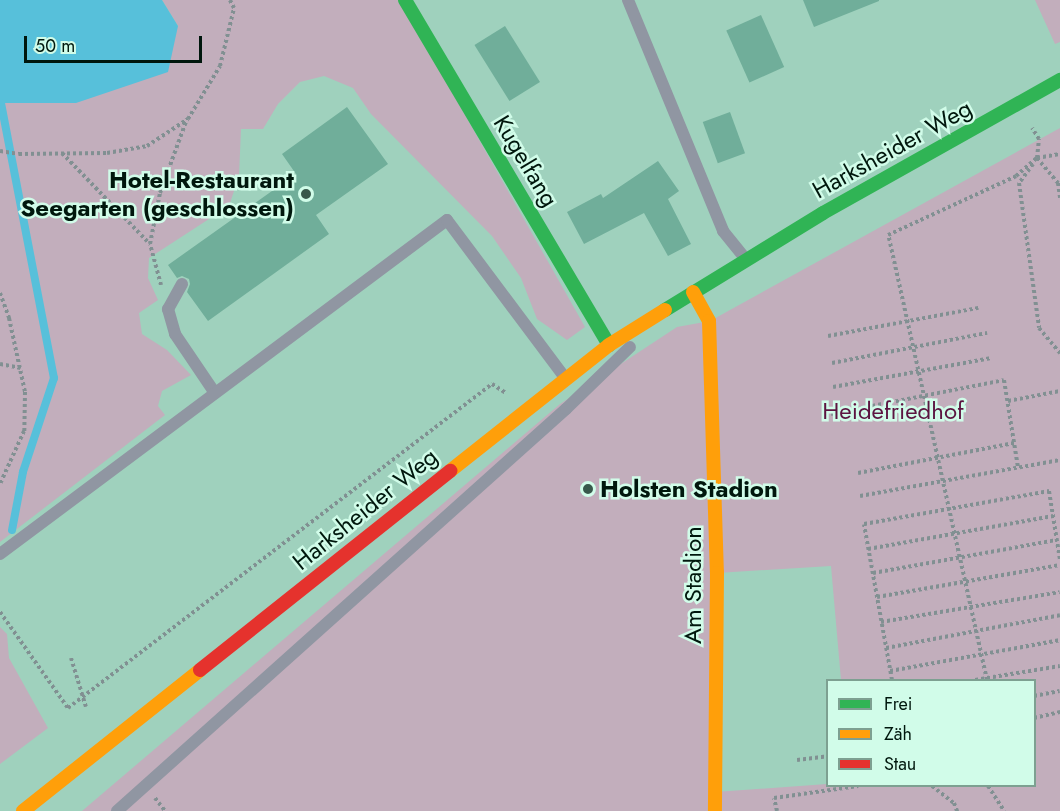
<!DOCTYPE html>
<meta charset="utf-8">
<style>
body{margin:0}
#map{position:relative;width:1060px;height:811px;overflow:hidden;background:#9fd1bd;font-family:Jost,sans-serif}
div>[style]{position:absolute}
.green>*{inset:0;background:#c2aebc}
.water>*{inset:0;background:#57c0da}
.stream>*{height:8px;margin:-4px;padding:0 4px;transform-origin:4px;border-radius:4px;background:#57c0da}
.building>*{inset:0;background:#70ae9a;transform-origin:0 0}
.path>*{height:4px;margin-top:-2px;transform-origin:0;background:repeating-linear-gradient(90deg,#819092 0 3px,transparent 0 6px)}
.lane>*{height:12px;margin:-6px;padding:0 6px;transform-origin:6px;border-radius:6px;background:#9096a2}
.fast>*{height:14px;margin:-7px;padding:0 7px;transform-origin:7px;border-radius:7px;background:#30b455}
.slow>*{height:14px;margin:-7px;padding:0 7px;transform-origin:7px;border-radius:7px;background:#ff9f0a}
.jam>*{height:14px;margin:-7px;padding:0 7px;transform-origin:7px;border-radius:7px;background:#e5322d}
.dots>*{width:16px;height:16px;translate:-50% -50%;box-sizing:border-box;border:3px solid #d1fce9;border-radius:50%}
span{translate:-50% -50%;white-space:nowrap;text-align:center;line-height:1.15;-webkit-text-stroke:5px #d1fce9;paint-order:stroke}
.street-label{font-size:24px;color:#00170d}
.poi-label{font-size:24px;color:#00170d;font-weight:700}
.right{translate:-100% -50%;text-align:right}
.left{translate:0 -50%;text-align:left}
.park-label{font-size:24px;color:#5c1541}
.legend{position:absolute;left:826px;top:679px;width:210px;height:108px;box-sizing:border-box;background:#d1fce9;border:2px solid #7da091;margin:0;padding:8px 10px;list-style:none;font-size:18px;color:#00170d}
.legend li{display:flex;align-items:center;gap:12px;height:30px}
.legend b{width:30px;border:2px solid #7da091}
.scale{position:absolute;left:24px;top:36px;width:178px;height:27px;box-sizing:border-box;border:3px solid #00170d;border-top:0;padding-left:8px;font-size:18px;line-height:21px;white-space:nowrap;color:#00170d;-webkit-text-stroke:4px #d1fce9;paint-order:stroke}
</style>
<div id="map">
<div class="green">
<div style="clip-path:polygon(162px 0,400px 0,585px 327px,567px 340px,537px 319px,521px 278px,492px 236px,371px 114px,353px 88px,324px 76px,300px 82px,278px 104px,263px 129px,241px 129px,239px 176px,229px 206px,149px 258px,148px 278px,158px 300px,139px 313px,142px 334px,167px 350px,191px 375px,162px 391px,158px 406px,165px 415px,0 542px,0 103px,76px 103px,178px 26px)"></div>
<div style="clip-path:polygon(1035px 0,1060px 0,1060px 42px,1055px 44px)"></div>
<div style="clip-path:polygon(evenodd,1060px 128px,1060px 811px,82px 811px,560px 404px,677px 327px,710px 321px,1060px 128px,831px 566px,841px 680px,1034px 680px,1034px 786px,827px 784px,715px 792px,717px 573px,831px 566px)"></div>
<div style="clip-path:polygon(0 627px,7px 634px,9px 658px,48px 728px,0 764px)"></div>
</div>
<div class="water">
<div style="clip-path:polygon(0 0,162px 0,178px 26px,168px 72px,76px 103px,0 103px)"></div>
</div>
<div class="stream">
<div style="left:1px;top:103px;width:280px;rotate:79.1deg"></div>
<div style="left:54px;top:378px;width:99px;rotate:108.3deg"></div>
<div style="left:23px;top:472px;width:59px;rotate:100.7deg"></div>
</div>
<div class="building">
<div style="clip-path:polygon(803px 0,879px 0,879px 1px,814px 27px)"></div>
<div style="left:761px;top:15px;width:57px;height:38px;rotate:66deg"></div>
<div style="left:505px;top:26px;width:66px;height:36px;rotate:58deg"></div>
<div style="clip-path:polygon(347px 107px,388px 164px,316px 215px,329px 234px,208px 321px,187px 292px,190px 284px,189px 279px,182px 276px,177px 278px,168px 265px,296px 174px,282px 154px)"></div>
<div style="left:730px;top:112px;width:44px;height:29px;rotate:70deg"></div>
<div style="clip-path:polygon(658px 161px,679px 191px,668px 199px,691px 244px,668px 256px,644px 213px,584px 244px,567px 212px,601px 194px,603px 198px)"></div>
</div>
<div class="path">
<div style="left:0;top:151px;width:19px;rotate:9deg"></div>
<div style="left:19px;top:154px;width:88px;rotate:-0.7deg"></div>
<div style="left:107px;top:153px;width:41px;rotate:-9.9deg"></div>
<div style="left:147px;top:146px;width:49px;rotate:-33.4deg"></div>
<div style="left:188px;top:119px;width:62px;rotate:-58.9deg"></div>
<div style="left:220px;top:66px;width:60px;rotate:-76.4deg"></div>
<div style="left:234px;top:8px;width:9px;rotate:-117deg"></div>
<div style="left:62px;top:153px;width:127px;rotate:46deg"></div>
<div style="left:1037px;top:158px;width:23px;rotate:-10deg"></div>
<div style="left:1037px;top:158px;width:33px;rotate:50deg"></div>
<div style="left:1058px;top:183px;width:15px;rotate:82deg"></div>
<div style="left:1033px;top:164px;width:24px;rotate:126deg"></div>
<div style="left:1019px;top:183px;width:146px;rotate:82.1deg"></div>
<div style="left:1039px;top:328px;width:33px;rotate:50deg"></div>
<div style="left:161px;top:285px;width:42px;rotate:-105deg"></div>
<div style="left:150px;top:244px;width:52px;rotate:-78.9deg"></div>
<div style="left:160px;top:193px;width:79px;rotate:-70deg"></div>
<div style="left:0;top:293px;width:27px;rotate:70deg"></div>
<div style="left:9px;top:318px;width:76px;rotate:77.8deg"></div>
<div style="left:25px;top:392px;width:39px;rotate:91deg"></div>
<div style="left:24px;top:431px;width:58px;rotate:114.4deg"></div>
<div style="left:828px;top:336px;width:153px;rotate:-10.6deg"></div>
<div style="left:832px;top:363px;width:158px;rotate:-11deg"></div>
<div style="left:0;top:364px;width:21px;rotate:11deg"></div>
<div style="left:833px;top:387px;width:161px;rotate:-10.4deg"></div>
<div style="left:1008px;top:401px;width:53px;rotate:-10.9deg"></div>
<div style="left:831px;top:414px;width:176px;rotate:-11.1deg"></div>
<div style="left:1004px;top:380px;width:88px;rotate:80.9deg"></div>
<div style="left:858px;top:473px;width:159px;rotate:-10.9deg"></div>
<div style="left:860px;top:496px;width:203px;rotate:-10.2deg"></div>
<div style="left:868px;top:549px;width:188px;rotate:-10.1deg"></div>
<div style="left:873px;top:573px;width:187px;rotate:-10.2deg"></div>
<div style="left:877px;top:597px;width:186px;rotate:-9.9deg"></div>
<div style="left:0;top:612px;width:118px;rotate:54.7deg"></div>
<div style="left:68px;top:708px;width:534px;rotate:-37.39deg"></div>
<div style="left:492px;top:384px;width:17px;rotate:33deg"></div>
<div style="left:881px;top:622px;width:181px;rotate:-9.5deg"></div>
<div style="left:886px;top:648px;width:177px;rotate:-10.7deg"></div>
<div style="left:71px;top:658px;width:51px;rotate:73deg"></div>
<div style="left:890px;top:671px;width:173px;rotate:-10.3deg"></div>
<div style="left:892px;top:680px;width:158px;rotate:-100.2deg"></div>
<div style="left:864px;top:524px;width:188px;rotate:-10.1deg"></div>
<div style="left:1049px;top:491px;width:70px;rotate:80.9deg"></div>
<div style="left:975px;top:680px;width:86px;rotate:-9.4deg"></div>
<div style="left:987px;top:680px;width:456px;rotate:-102.5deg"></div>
<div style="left:888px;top:235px;width:141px;rotate:-24.7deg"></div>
<div style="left:1016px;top:176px;width:28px;rotate:-41deg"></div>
<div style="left:1037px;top:158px;width:19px;rotate:-84deg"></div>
<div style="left:1039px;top:139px;width:13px;rotate:-122deg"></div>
<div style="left:1034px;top:696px;width:26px;rotate:-11deg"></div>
<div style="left:1034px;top:718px;width:27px;rotate:-13deg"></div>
<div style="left:797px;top:760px;width:31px;rotate:-7deg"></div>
<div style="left:932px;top:786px;width:28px;rotate:38deg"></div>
<div style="left:954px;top:803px;width:9px;rotate:69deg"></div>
<div style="left:988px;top:786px;width:30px;rotate:57deg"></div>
<div style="left:155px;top:798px;width:16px;rotate:52deg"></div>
<div style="left:777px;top:811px;width:13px;rotate:-103deg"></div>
<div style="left:774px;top:798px;width:85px;rotate:-8.1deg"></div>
</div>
<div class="lane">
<div style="left:628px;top:0;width:250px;rotate:67.6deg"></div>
<div style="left:723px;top:231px;width:35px;rotate:51deg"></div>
<div style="left:182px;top:284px;width:29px;rotate:119deg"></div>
<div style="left:168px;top:309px;width:26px;rotate:74deg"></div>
<div style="left:175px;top:334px;width:71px;rotate:55.9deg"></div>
<div style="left:0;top:554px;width:558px;rotate:-36.77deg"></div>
<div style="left:447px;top:220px;width:197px;rotate:53.2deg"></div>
<div style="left:117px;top:811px;width:603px;rotate:-41.84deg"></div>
<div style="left:566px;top:409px;width:89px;rotate:-44.1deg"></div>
</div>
<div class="fast">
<div style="left:405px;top:0;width:401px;rotate:59.4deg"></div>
<div style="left:665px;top:310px;width:185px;rotate:-31.5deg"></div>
<div style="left:823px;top:213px;width:272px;rotate:-29.3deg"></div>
</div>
<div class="slow">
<div style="left:693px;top:292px;width:33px;rotate:61deg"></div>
<div style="left:709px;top:321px;width:252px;rotate:88.2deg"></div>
<div style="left:717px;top:573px;width:238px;rotate:90.5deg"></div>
<div style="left:450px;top:471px;width:203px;rotate:-38.4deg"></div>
<div style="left:609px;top:345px;width:66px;rotate:-32deg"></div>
<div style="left:23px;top:811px;width:226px;rotate:-38.5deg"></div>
</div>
<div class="jam">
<div style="left:200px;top:670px;width:320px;rotate:-38.5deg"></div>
</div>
<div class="dots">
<div style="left:306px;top:194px;background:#38584b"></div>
<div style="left:588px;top:489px;background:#38584b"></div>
</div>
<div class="street-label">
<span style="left:892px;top:149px;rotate:-29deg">Harksheider Weg</span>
<span style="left:526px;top:161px;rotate:59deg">Kugelfang</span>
<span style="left:365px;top:509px;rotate:-39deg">Harksheider Weg</span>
<span style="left:693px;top:585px;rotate:-90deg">Am Stadion</span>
</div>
<div class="poi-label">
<span class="right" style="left:294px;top:194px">Hotel-Restaurant<br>Seegarten (geschlossen)</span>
<span class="left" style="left:600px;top:489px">Holsten Stadion</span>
</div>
<div class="park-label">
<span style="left:893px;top:411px">Heidefriedhof</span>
</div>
<ul class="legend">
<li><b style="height:8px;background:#30b455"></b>Frei</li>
<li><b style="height:8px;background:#ff9f0a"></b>Zäh</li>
<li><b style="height:8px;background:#e5322d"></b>Stau</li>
</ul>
<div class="scale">50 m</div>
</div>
